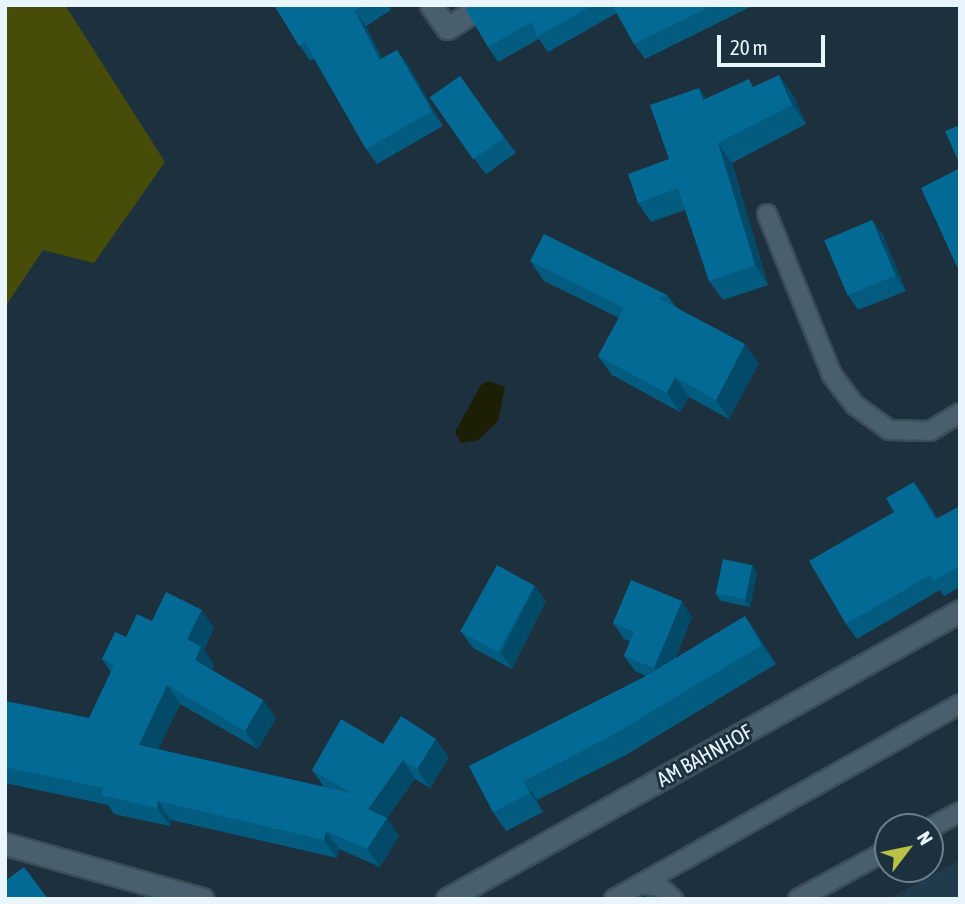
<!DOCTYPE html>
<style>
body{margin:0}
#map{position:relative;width:965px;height:904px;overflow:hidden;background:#1c313d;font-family:"Asap Condensed",sans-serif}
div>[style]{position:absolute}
.built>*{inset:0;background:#203c4c}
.green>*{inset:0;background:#484c09}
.water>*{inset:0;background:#1c1e05}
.roads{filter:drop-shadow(2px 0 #3b4d58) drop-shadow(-2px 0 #3b4d58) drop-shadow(0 2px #3b4d58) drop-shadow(0 -2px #3b4d58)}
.lane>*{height:18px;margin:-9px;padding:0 9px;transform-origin:9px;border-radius:9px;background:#4a5f6d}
.street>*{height:21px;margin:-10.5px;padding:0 10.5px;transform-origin:10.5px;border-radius:10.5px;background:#4a5f6d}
.wall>*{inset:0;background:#035b80;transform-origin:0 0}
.shaded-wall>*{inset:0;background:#024a68}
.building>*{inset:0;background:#036a95;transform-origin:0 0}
span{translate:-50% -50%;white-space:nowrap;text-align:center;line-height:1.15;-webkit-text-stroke:6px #1c313d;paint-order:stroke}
.street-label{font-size:21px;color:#e8f5fd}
.frame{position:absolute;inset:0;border:7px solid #e8f5fd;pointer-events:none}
.north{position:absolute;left:874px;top:813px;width:70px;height:70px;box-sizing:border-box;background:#1c313d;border:2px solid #6e7f8a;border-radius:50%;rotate:58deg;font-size:19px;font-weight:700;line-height:28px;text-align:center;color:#e8f5fd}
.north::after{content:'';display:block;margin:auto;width:24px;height:32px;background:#b9c146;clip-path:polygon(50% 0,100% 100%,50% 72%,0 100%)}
.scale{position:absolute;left:717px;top:35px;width:108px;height:32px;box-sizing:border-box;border:4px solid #e8f5fd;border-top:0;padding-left:9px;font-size:21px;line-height:24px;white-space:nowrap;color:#e8f5fd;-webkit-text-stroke:5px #1c313d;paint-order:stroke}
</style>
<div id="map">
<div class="built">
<div style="clip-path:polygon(960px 860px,960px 899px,889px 899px)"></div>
</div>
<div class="green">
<div style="clip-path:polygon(5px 5px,65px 5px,165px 162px,94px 263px,43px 250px,5px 307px)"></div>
</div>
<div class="water">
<div style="clip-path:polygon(489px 381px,505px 387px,498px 421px,478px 440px,461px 443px,455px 432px,481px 385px)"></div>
</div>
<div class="roads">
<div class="lane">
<div style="left:767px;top:214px;width:174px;rotate:68deg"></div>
<div style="left:832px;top:375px;width:38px;rotate:53deg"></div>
<div style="left:855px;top:405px;width:42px;rotate:36.3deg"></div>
<div style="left:889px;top:430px;width:41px;rotate:1.4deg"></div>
<div style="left:930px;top:431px;width:35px;rotate:-31deg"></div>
<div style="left:930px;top:828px;width:34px;rotate:-28deg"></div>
<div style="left:640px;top:884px;width:20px;rotate:9deg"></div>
<div style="left:660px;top:887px;width:18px;rotate:43deg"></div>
<div style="left:614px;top:899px;width:397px;rotate:-29.4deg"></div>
<div style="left:798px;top:899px;width:102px;rotate:-28.6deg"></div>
</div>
<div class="street">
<div style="left:431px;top:5px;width:28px;rotate:55deg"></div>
<div style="left:447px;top:28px;width:44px;rotate:-31.9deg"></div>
<div style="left:5px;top:844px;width:205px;rotate:15.6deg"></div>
<div style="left:447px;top:899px;width:588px;rotate:-29.31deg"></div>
</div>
</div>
<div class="wall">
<div style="clip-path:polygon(274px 5px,388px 5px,391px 10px,366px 26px,382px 58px,397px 50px,408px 65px,443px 126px,377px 164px,366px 149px,314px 59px,310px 61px)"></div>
<div style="clip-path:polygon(471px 5px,754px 5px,645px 59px,634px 44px,617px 13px,548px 52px,539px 39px,498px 62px,488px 47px)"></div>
<div style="left:460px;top:76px;width:95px;height:37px;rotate:54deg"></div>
<div style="clip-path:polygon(754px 87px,793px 95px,806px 124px,732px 163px,768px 285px,723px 300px,709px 281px,685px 210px,651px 222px,638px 203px,669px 159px,699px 88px,706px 99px)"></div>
<div style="clip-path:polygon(872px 220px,883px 235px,906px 291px,858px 310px,848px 295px)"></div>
<div style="clip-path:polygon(530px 261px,667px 295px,676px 307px,759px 363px,729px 419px,689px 397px,680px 412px,612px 375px,598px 356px,619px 318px,544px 281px)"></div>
<div style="clip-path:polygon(925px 497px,938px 519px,960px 506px,960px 587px,944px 596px,940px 590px,857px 639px,846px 624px)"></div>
<div style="clip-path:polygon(752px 565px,757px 573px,750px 607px,721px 601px,715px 593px)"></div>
<div style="clip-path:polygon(535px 586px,546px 601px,512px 669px,473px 648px,462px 633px)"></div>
<div style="clip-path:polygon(745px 616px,758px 635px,776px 664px,626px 755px,537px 800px,543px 812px,506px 831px,493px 812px,469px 766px,646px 676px,635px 671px,624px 656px,630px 641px,624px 639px,613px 623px,692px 617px,675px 659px)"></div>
<div style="clip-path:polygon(152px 621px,214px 628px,204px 650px,214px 665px,212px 670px,263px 700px,276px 718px,258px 749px,180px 704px,158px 749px,324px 787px,312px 770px,383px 744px,449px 757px,430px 788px,415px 779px,387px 818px,399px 836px,380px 867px,339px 849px,337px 858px,171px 820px,170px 826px,114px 814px,108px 805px,5px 783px,5px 701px,89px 718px,111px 672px,102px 659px,126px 637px)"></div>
</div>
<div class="shaded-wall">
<div style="clip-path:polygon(355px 11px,366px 26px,391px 75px,380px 60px)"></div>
<div style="clip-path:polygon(397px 50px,408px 65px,443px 126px,432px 111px)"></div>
<div style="clip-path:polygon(779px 75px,793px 95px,806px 124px,792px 105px)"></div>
<div style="clip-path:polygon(699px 88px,712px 107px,703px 100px)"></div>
<div style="clip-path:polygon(718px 143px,732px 163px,768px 285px,755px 265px)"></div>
<div style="clip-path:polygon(872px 220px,883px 235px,906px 291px,895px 275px)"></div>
<div style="clip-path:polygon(745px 344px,759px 363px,729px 419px,716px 400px)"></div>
<div style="clip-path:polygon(675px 377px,689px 397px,680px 412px,667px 393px)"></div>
<div style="clip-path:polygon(914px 482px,925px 497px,947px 535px,936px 519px)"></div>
<div style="clip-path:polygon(752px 565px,757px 573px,750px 607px,744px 599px)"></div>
<div style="clip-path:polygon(535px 586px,546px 601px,512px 669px,501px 653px)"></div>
<div style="clip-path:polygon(682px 601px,692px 617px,664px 683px,654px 668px)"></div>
<div style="clip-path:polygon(202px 610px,214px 628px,204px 650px,214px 665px,208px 678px,195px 660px,187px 639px)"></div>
<div style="clip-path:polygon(745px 616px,758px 635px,776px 664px,762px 645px)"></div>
<div style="clip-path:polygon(167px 685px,180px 704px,152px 763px,139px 745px)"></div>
<div style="clip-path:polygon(263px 700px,276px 718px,258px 749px,245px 731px)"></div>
<div style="clip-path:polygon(436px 739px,449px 757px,430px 788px,417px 769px)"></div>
<div style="clip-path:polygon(403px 760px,415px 779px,387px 818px,399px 836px,380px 867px,367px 849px,368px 809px)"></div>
<div style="clip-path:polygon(524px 781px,537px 800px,543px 812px,530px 793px)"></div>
<div style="clip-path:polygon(158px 801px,171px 820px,170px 826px,157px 808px)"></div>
<div style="clip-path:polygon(326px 831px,339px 849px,337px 858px,324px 840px)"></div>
</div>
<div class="building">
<div style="clip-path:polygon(274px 5px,364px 5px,355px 11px,380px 60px,397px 50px,432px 111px,366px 149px,305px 42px,299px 46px)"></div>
<div style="clip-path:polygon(471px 5px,593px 5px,537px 37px,532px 22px,488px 47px,466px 10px)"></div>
<div style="clip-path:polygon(612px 5px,713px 5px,634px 44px)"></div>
<div style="clip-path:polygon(779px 75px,792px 105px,718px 143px,755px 265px,709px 281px,678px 188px,638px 203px,628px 174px,669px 159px,650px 105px,699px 88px,703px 100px,749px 79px,753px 87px)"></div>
<div style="left:460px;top:76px;width:76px;height:37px;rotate:55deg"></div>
<div style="clip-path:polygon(960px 125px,960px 165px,945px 131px)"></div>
<div style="clip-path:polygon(960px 168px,960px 273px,921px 188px)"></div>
<div style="left:872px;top:220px;width:60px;height:52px;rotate:67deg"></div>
<div style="clip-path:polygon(544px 234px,667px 295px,658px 298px,745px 344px,716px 400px,675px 377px,667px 393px,598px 356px,624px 308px,530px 261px)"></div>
<div style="clip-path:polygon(914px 482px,936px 519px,960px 506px,960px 566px,933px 581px,930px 575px,846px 624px,809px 561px,894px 512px,886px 498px)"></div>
<div style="left:723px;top:559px;width:30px;height:35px;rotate:12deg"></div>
<div style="left:497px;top:565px;width:43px;height:76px;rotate:29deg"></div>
<div style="clip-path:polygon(631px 580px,682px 601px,654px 668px,624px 656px,634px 632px,613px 623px)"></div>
<div style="clip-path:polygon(166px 592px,202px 610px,187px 639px,201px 647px,195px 660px,263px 700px,245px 731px,167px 685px,139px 745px,351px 793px,312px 770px,341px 719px,383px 744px,401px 716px,436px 739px,417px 769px,403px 760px,368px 809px,387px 818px,367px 849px,326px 831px,324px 840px,158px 801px,157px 808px,101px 795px,103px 788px,5px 767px,5px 701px,89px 718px,114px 665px,102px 659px,115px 632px,126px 637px,137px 614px,152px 621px)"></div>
<div style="clip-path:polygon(745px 616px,762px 645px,613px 735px,524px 781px,530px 793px,493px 812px,469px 766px,646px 676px)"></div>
<div style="clip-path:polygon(24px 867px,48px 899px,5px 899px,5px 881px)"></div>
</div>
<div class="street-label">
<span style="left:704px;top:755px;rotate:-29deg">AM BAHNHOF</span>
</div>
<div class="frame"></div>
<div class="north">N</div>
<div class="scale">20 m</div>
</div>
